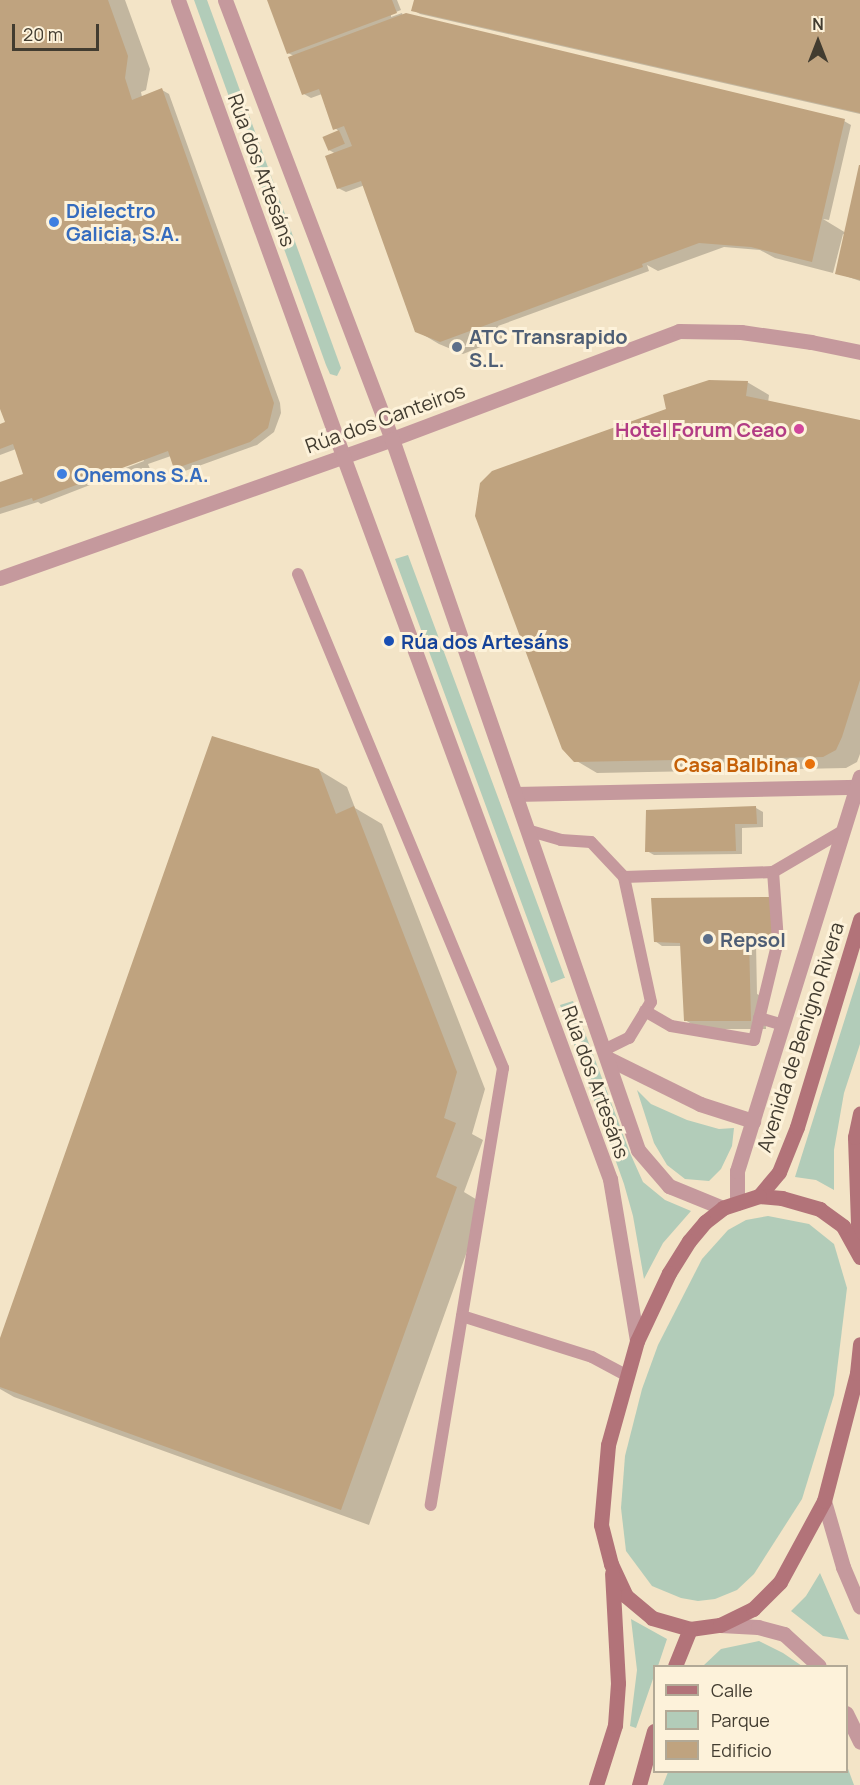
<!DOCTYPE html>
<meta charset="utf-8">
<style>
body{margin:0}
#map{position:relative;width:860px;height:1785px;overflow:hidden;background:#f3e4c7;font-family:Manrope,sans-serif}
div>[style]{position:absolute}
.green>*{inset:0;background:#b2ccb9}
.shadow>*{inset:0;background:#0003}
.building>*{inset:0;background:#bfa37f;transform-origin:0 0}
.service>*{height:12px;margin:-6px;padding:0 6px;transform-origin:6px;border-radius:6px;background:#c5999d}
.minor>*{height:15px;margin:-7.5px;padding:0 7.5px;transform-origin:7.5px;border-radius:7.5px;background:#c5999d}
.tertiary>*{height:15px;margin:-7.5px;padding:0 7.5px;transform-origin:7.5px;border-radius:7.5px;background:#c5999d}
.secondary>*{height:15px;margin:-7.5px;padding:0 7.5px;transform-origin:7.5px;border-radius:7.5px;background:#b27379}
.dots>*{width:16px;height:16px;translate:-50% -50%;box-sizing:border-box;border:3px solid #fdf2da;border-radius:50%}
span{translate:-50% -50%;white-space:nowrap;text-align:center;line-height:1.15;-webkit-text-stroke:6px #fdf2da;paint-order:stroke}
.street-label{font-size:20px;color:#423c30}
.shop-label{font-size:20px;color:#366cbe;font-weight:700}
.left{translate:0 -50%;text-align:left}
.service-label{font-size:20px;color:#4e5e75;font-weight:700}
.hotel-label{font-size:20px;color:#b23c85;font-weight:700}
.right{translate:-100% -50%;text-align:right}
.transit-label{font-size:20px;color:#164399;font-weight:700}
.food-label{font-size:20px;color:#c56008;font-weight:700}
.legend{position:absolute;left:653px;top:1665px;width:195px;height:108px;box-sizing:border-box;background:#fdf2da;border:2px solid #b2a996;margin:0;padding:8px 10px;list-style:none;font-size:18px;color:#423c30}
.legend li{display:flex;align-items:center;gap:12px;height:30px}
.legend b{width:30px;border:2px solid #b2a996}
.north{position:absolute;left:788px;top:12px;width:60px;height:60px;-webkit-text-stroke:4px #fdf2da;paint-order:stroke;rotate:0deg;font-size:16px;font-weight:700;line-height:24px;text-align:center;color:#423c30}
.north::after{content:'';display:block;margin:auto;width:21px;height:27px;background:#423c30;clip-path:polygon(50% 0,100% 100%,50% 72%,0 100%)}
.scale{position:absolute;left:12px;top:24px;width:87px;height:27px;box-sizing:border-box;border:3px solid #423c30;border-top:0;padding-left:8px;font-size:18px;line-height:21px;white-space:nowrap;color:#423c30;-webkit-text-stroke:4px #fdf2da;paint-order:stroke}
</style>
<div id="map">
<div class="green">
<div style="clip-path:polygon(194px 0,207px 0,341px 368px,337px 376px,330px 374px,326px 365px)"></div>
<div style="clip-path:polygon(408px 555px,565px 978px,564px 978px,551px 983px,395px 559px)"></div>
<div style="clip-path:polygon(860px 971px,860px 1044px,844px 1093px,834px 1150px,834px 1190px,816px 1180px,795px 1177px)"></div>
<div style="clip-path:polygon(573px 1001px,630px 1153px,643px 1182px,665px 1200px,691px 1211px,663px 1243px,644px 1279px,633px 1216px,624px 1184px,560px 1005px)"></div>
<div style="clip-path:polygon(637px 1090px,651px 1104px,687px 1120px,719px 1129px,734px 1128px,732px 1146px,721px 1169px,709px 1181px,685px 1179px,667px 1165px,654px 1143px)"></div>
<div style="clip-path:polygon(768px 1216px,809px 1224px,834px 1244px,847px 1288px,834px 1395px,802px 1499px,754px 1574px,737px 1590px,715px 1599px,698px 1601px,681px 1598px,652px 1586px,626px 1551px,621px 1508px,625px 1456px,642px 1389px,658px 1345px,702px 1259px,728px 1230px,746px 1220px)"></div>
<div style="clip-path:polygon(820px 1573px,849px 1640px,823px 1636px,791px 1611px,806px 1596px)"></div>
<div style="clip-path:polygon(631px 1619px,667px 1639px,658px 1666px,654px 1666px,654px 1676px,636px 1728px,630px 1726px,637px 1670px)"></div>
<div style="clip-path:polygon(759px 1641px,783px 1653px,802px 1666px,703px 1666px,721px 1649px)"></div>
<div style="clip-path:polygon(847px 1766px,854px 1785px,663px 1785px,668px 1772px,846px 1772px)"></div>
</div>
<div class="shadow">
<div style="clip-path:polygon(evenodd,0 0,125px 0,150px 69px,146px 90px,141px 92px,142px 97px,162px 90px,169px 94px,280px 403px,281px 413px,274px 432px,257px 445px,182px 472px,175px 468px,171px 456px,148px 464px,151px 471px,116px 483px,108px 478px,41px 504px,38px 502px,0 514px,0 484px,25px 475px,16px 449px,0 455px,0 425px,7px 423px,0 405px,0 0,143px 459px,144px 461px,110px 474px,110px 470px,143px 459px)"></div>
<div style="clip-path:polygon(268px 0,397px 0,401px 10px,391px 14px,391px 17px,402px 13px,403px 16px,844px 121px,851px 125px,829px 220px,823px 219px,846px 233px,860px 167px,860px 281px,837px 273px,845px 235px,843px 234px,833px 273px,775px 258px,760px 250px,724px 247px,658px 271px,647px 265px,649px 271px,498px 326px,503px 338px,463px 354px,439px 344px,417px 331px,365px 185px,346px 192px,338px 188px,336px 154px,329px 150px,324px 138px,340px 132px,335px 128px,322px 94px,311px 98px,304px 94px,294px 56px,288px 53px)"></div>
<div style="clip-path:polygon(416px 0,860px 0,860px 114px,420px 14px,413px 10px)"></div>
<div style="clip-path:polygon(747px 382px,769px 395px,768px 403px,860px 422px,860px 754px,857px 762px,846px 768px,597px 773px,575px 760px)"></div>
<div style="clip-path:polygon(319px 770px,347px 787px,355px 808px,382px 824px,485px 1089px,472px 1134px,483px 1140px,464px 1192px,484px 1204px,369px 1525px,14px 1397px,0 1389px,0 1342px)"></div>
<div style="clip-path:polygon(756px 808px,763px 812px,763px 827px,742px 828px,742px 854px,654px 855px,647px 851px)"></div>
<div style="clip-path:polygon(770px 898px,780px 942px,756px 943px,757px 994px,765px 998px,766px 1029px,700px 1029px,685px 1020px,681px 946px,662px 946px,655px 941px)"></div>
</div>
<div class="building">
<div style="clip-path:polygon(0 0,108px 0,128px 56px,125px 78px,132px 100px,162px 88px,274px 403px,268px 428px,250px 442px,174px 469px,168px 451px,33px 501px,32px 498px,0 508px,0 482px,23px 474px,13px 444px,0 449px,0 424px,5px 422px,0 409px)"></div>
<div style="clip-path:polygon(267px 0,392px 0,397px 13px,287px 54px)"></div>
<div style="clip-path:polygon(414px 0,860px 0,860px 113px,411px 11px)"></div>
<div style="clip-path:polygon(406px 13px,845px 119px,812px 262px,751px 247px,699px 243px,642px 264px,643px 267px,440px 342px,415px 332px,361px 181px,337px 189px,325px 156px,352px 146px,344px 126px,333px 130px,319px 89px,302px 95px,288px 57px)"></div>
<div style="left:339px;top:130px;width:15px;height:18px;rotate:67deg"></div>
<div style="clip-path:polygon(859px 165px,860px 165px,860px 280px,835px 274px)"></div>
<div style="clip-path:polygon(709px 380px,748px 381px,746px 396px,860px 420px,860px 680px,842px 737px,836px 750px,823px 757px,574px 762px,562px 749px,475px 516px,480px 483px,492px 471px,666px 409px,663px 395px)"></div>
<div style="clip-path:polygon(212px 736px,319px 769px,336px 814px,354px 806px,457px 1072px,444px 1118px,456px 1123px,436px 1177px,457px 1187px,341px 1510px,0 1387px,0 1338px)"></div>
<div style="clip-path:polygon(756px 806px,757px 824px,735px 824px,736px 851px,645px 852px,646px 810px)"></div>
<div style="clip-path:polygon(770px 897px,773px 938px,749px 940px,751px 1021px,684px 1021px,680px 943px,654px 942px,651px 898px)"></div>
</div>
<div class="service">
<div style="left:298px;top:574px;width:535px;rotate:67.46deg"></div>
<div style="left:503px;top:1068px;width:443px;rotate:99.4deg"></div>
<div style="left:527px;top:830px;width:35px;rotate:16deg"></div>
<div style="left:561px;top:840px;width:30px;rotate:4deg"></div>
<div style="left:591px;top:842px;width:48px;rotate:46.7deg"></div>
<div style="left:624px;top:877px;width:149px;rotate:-1.9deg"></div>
<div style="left:773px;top:872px;width:81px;rotate:-30.4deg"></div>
<div style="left:645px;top:1011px;width:30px;rotate:30deg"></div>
<div style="left:671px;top:1026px;width:84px;rotate:9.6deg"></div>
<div style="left:754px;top:1040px;width:102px;rotate:-76.4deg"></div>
<div style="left:778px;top:941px;width:69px;rotate:-94.1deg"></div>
<div style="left:759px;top:1018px;width:25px;rotate:16deg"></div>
<div style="left:604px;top:1050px;width:28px;rotate:-26deg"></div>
<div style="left:629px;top:1038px;width:42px;rotate:-58.6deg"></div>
<div style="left:651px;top:1002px;width:128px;rotate:-102.2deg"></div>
<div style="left:462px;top:1316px;width:136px;rotate:17.5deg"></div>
<div style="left:592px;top:1357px;width:38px;rotate:28deg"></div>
</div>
<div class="minor">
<div style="left:0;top:578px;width:416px;rotate:-19.5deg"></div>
<div style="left:392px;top:439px;width:307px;rotate:-20.6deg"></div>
<div style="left:679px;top:331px;width:62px;rotate:0.9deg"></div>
<div style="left:741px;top:332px;width:71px;rotate:8.1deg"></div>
<div style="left:811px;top:342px;width:50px;rotate:11.5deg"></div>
<div style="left:515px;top:794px;width:345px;rotate:-1.2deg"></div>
<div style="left:607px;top:1058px;width:104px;rotate:26.3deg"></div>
<div style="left:700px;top:1104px;width:56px;rotate:17.8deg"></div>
<div style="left:737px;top:1203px;width:32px;rotate:-90deg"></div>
<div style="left:737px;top:1171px;width:413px;rotate:-72.7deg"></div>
</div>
<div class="tertiary">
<div style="left:178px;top:0;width:485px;rotate:70.1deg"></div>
<div style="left:343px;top:456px;width:771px;rotate:69.73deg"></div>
<div style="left:610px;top:1179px;width:164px;rotate:80.5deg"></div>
<div style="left:225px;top:0;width:470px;rotate:69.2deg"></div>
<div style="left:392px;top:439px;width:752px;rotate:70.91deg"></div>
<div style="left:638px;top:1150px;width:48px;rotate:49.3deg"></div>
<div style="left:669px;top:1186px;width:58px;rotate:22.2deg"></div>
<div style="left:824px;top:1501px;width:69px;rotate:73.9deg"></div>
<div style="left:843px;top:1567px;width:43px;rotate:67deg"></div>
<div style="left:720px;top:1625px;width:38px;rotate:3deg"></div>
<div style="left:758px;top:1627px;width:27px;rotate:15deg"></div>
<div style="left:784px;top:1634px;width:47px;rotate:42.4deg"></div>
<div style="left:846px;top:1713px;width:32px;rotate:64deg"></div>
</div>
<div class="secondary">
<div style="left:759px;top:1196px;width:31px;rotate:-50deg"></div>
<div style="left:779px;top:1172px;width:48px;rotate:-68.2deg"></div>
<div style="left:797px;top:1127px;width:217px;rotate:-73.1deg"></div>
<div style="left:859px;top:1252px;width:115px;rotate:-92deg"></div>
<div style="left:855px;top:1137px;width:24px;rotate:-78deg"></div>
<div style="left:860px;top:1257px;width:35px;rotate:-119deg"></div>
<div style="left:843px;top:1226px;width:29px;rotate:-144deg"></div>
<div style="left:820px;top:1209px;width:40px;rotate:-164deg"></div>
<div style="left:782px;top:1198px;width:23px;rotate:-175deg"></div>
<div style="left:759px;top:1196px;width:38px;rotate:162deg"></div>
<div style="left:723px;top:1208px;width:23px;rotate:142deg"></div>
<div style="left:705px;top:1222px;width:25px;rotate:130deg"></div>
<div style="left:689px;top:1241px;width:38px;rotate:122deg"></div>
<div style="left:669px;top:1273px;width:75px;rotate:115.2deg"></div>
<div style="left:637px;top:1341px;width:108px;rotate:105.6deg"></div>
<div style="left:608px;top:1445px;width:80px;rotate:95deg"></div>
<div style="left:601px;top:1525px;width:40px;rotate:75.6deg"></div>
<div style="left:611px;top:1564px;width:35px;rotate:65deg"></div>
<div style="left:626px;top:1596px;width:34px;rotate:40deg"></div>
<div style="left:652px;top:1618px;width:40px;rotate:16deg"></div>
<div style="left:690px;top:1629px;width:30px;rotate:-8deg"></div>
<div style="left:720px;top:1625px;width:37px;rotate:-26deg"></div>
<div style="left:753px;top:1609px;width:38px;rotate:-45deg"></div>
<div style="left:780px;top:1582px;width:92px;rotate:-61.5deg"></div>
<div style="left:824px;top:1501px;width:132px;rotate:-75.5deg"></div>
<div style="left:857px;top:1373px;width:29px;rotate:-84deg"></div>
<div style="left:675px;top:1666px;width:40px;rotate:-68deg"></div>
<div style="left:596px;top:1785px;width:63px;rotate:-72.4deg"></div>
<div style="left:615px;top:1725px;width:42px;rotate:-85.9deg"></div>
<div style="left:618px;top:1683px;width:110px;rotate:-93.1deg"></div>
<div style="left:639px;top:1785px;width:56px;rotate:-74.5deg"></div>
</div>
<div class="dots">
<div style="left:54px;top:222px;background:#3f7fe0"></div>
<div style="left:457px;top:347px;background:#5c6f8a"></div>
<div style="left:799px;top:429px;background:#d1479c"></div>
<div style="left:62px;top:474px;background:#3f7fe0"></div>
<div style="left:389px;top:641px;background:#1a4fb4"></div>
<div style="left:810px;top:764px;background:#e8710a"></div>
<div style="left:708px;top:939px;background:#5c6f8a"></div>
</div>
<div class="street-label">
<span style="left:262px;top:170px;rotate:70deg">Rúa dos Artesáns</span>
<span style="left:385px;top:418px;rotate:-20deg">Rúa dos Canteiros</span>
<span style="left:800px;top:1037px;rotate:-72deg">Avenida de Benigno Rivera</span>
<span style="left:596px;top:1082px;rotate:70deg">Rúa dos Artesáns</span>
</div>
<div class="shop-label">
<span class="left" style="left:66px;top:222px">Dielectro<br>Galicia, S.A.</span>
<span class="left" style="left:74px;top:474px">Onemons S.A.</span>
</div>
<div class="service-label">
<span class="left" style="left:469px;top:348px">ATC Transrapido<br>S.L.</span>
<span class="left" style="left:720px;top:939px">Repsol</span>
</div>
<div class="hotel-label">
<span class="right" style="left:787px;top:429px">Hotel Forum Ceao</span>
</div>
<div class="transit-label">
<span class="left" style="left:401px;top:641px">Rúa dos Artesáns</span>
</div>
<div class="food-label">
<span class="right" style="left:798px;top:764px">Casa Balbina</span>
</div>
<ul class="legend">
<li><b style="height:8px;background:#b27379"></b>Calle</li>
<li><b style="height:16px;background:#b2ccb9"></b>Parque</li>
<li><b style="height:16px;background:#bfa37f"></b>Edificio</li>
</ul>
<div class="north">N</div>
<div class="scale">20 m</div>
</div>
